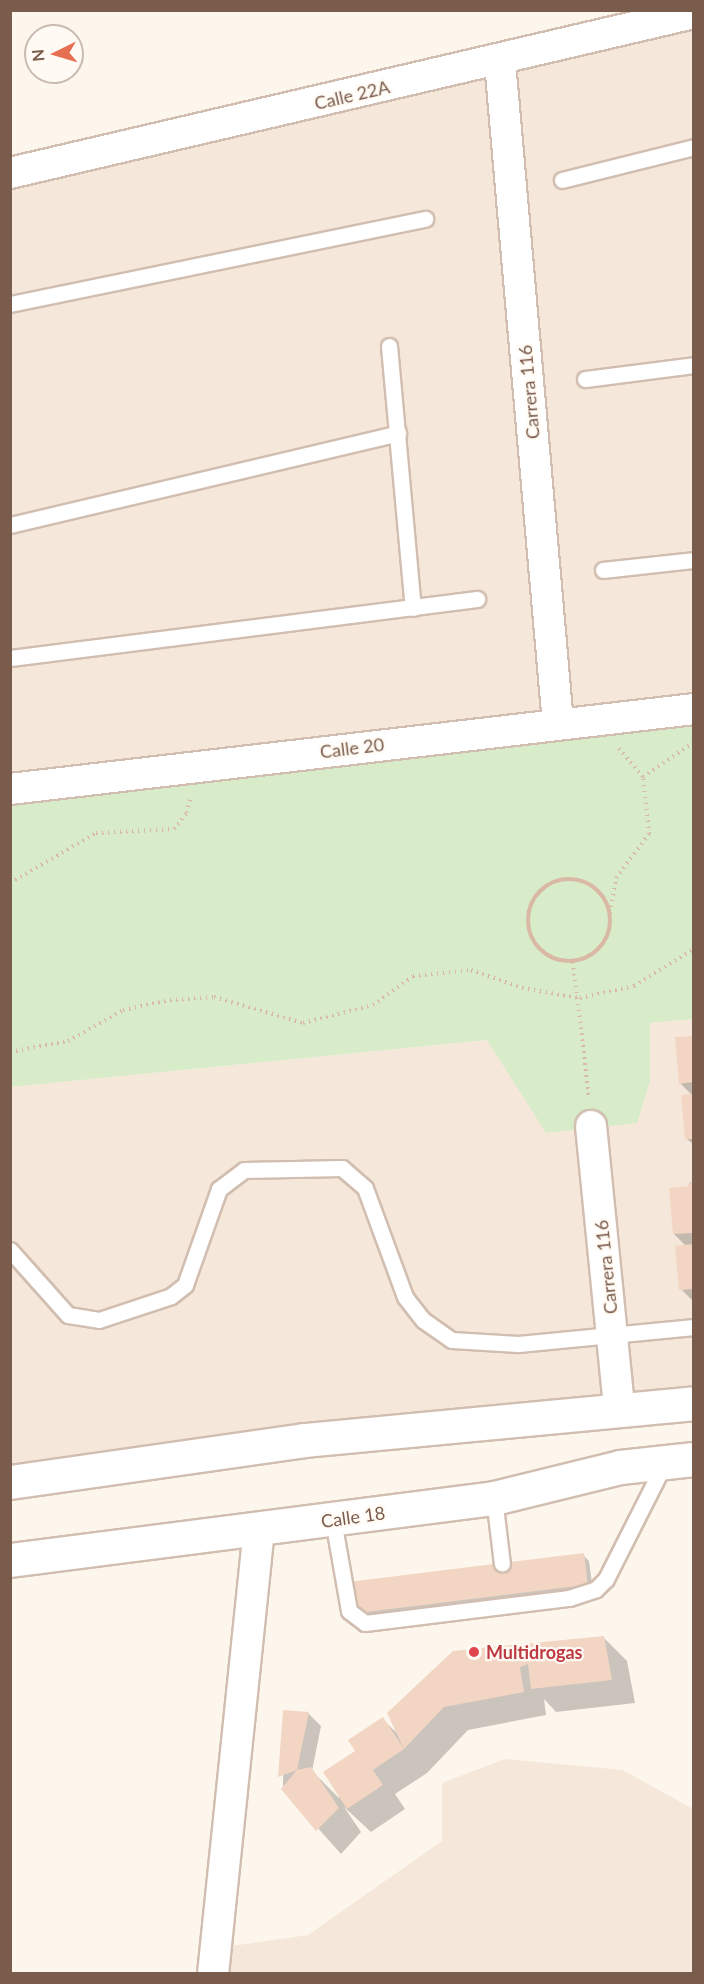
<!DOCTYPE html>
<style>
body{margin:0}
#map{position:relative;width:704px;height:1984px;overflow:hidden;background:#fdf6ec;font-family:Lato,sans-serif}
div>[style]{position:absolute}
.residential>*{inset:0;background:#f5e8da}
.green>*{inset:0;background:#d8ecc9}
.shadow>*{inset:0;background:#0003}
.building>*{inset:0;background:#f3d5c3;transform-origin:0 0}
.path>*{height:4px;margin-top:-2px;transform-origin:0;background:repeating-linear-gradient(90deg,#d9b8a5 0 1.5px,transparent 0 6px)}
.path>.ring{margin:-2px;padding:0;box-sizing:content-box;background:none;border:4px solid #d9b8a5;border-radius:50%}
.roads{filter:drop-shadow(2px 0 #d1beb0) drop-shadow(-2px 0 #d1beb0) drop-shadow(0 2px #d1beb0) drop-shadow(0 -2px #d1beb0)}
.lane>*{height:15px;margin:-7.5px;padding:0 7.5px;transform-origin:7.5px;border-radius:7.5px;background:#fff}
.street>*{height:30px;margin:-15px;padding:0 15px;transform-origin:15px;border-radius:15px;background:#fff}
.secondary>*{height:33px;margin:-16.5px;padding:0 16.5px;transform-origin:16.5px;border-radius:16.5px;background:#fff}
.dots>*{width:16px;height:16px;translate:-50% -50%;box-sizing:border-box;border:3px solid #fffaf3;border-radius:50%}
span{translate:-50% -50%;white-space:nowrap;text-align:center;line-height:1.15;-webkit-text-stroke:4.5px #fffaf3;paint-order:stroke}
.street-label{font-size:18px;color:#7a5c4d}
.health-label{font-size:18px;color:#be3a42;font-weight:700}
.left{translate:0 -50%;text-align:left}
.frame{position:absolute;inset:0;border:12px solid #7a5c4d;pointer-events:none}
.north{position:absolute;left:24px;top:24px;width:60px;height:60px;box-sizing:border-box;background:#fffaf3;border:2px solid #cabbb1;border-radius:50%;rotate:265deg;font-size:16px;font-weight:700;line-height:24px;text-align:center;color:#7a5c4d}
.north::after{content:'';display:block;margin:auto;width:21px;height:27px;background:#e76f51;clip-path:polygon(50% 0,100% 100%,50% 72%,0 100%)}
</style>
<div id="map">
<div class="residential">
<div style="clip-path:polygon(693px 13px,693px 709px,11px 789px,10px 173px)"></div>
<div style="clip-path:polygon(693px 1019px,693px 1403px,11px 1482px,10px 1087px,487px 1040px,650px 1081px,650px 1023px)"></div>
<div style="clip-path:polygon(505px 1759px,623px 1770px,693px 1809px,693px 1973px,213px 1974px,217px 1948px,308px 1935px,442px 1841px,442px 1783px)"></div>
</div>
<div class="green">
<div style="clip-path:polygon(693px 709px,693px 1019px,650px 1023px,650px 1081px,637px 1123px,546px 1133px,487px 1040px,11px 1087px,10px 789px)"></div>
</div>
<div class="shadow">
<div style="clip-path:polygon(694px 1037px,694px 1145px,687px 1139px,683px 1097px,693px 1096px,680px 1083px,677px 1039px)"></div>
<div style="clip-path:polygon(690px 1182px,694px 1182px,694px 1302px,681px 1289px,687px 1247px,674px 1234px)"></div>
<div style="clip-path:polygon(583px 1555px,589px 1561px,593px 1591px,363px 1620px,357px 1614px)"></div>
<div style="clip-path:polygon(604px 1638px,627px 1661px,635px 1703px,556px 1712px,544px 1699px,546px 1715px,468px 1730px,427px 1773px,395px 1794px,405px 1809px,371px 1832px,344px 1807px,361px 1832px,341px 1854px,283px 1789px,284px 1711px,308px 1713px,321px 1726px,312px 1771px,339px 1798px,357px 1751px,382px 1719px,398px 1734px,454px 1653px)"></div>
</div>
<div class="building">
<div style="clip-path:polygon(693px 1036px,693px 1082px,679px 1084px,675px 1037px)"></div>
<div style="clip-path:polygon(693px 1094px,693px 1139px,685px 1139px,681px 1095px)"></div>
<div style="clip-path:polygon(693px 1180px,693px 1233px,673px 1234px,669px 1188px,688px 1186px)"></div>
<div style="clip-path:polygon(693px 1244px,693px 1289px,679px 1290px,675px 1246px)"></div>
<div style="left:584px;top:1553px;width:32px;height:235px;rotate:83deg"></div>
<div style="clip-path:polygon(604px 1636px,612px 1680px,531px 1689px,528px 1664px,520px 1667px,524px 1692px,444px 1707px,404px 1749px,387px 1713px,453px 1651px)"></div>
<div style="clip-path:polygon(283px 1710px,309px 1712px,297px 1770px,311px 1767px,339px 1808px,316px 1831px,281px 1789px,297px 1770px,278px 1777px)"></div>
<div style="clip-path:polygon(383px 1717px,404px 1749px,373px 1770px,383px 1785px,347px 1809px,323px 1772px,355px 1751px,348px 1740px)"></div>
</div>
<div class="path">
<div style="left:643px;top:777px;width:62px;rotate:-34.5deg"></div>
<div class="ring" style="left:528px;top:879px;width:78px;height:78px"></div>
<div style="left:10px;top:883px;width:99px;rotate:-30.2deg"></div>
<div style="left:96px;top:833px;width:78px;rotate:-2.9deg"></div>
<div style="left:174px;top:829px;width:21px;rotate:-51deg"></div>
<div style="left:187px;top:813px;width:17px;rotate:-77deg"></div>
<div style="left:610px;top:913px;width:36px;rotate:-80deg"></div>
<div style="left:616px;top:878px;width:55px;rotate:-53.1deg"></div>
<div style="left:649px;top:834px;width:57px;rotate:-96deg"></div>
<div style="left:643px;top:777px;width:38px;rotate:-130deg"></div>
<div style="left:573px;top:962px;width:137px;rotate:83.3deg"></div>
<div style="left:10px;top:1052px;width:59px;rotate:-10.7deg"></div>
<div style="left:68px;top:1041px;width:63px;rotate:-29.4deg"></div>
<div style="left:123px;top:1010px;width:48px;rotate:-12deg"></div>
<div style="left:170px;top:1000px;width:44px;rotate:-3.9deg"></div>
<div style="left:214px;top:997px;width:93px;rotate:16.3deg"></div>
<div style="left:303px;top:1023px;width:72px;rotate:-14.4deg"></div>
<div style="left:373px;top:1005px;width:49px;rotate:-35.9deg"></div>
<div style="left:413px;top:976px;width:58px;rotate:-5.9deg"></div>
<div style="left:471px;top:970px;width:54px;rotate:19.4deg"></div>
<div style="left:522px;top:988px;width:59px;rotate:9.8deg"></div>
<div style="left:580px;top:998px;width:55px;rotate:-12.5deg"></div>
<div style="left:634px;top:986px;width:70px;rotate:-31.7deg"></div>
</div>
<div class="roads">
<div class="lane">
<div style="left:562px;top:180px;width:136px;rotate:-14deg"></div>
<div style="left:10px;top:304px;width:424px;rotate:-11.6deg"></div>
<div style="left:389px;top:346px;width:263px;rotate:84.8deg"></div>
<div style="left:585px;top:379px;width:110px;rotate:-7.3deg"></div>
<div style="left:10px;top:525px;width:399px;rotate:-13.3deg"></div>
<div style="left:603px;top:570px;width:92px;rotate:-6.3deg"></div>
<div style="left:10px;top:658px;width:471px;rotate:-7.2deg"></div>
<div style="left:10px;top:1250px;width:87px;rotate:48.3deg"></div>
<div style="left:68px;top:1315px;width:31px;rotate:9deg"></div>
<div style="left:99px;top:1320px;width:76px;rotate:-18.4deg"></div>
<div style="left:171px;top:1296px;width:18px;rotate:-38deg"></div>
<div style="left:185px;top:1285px;width:102px;rotate:-70.5deg"></div>
<div style="left:219px;top:1189px;width:31px;rotate:-37deg"></div>
<div style="left:244px;top:1170px;width:98px;rotate:-1.2deg"></div>
<div style="left:342px;top:1168px;width:30px;rotate:41deg"></div>
<div style="left:365px;top:1188px;width:116px;rotate:69.8deg"></div>
<div style="left:405px;top:1297px;width:29px;rotate:52deg"></div>
<div style="left:423px;top:1320px;width:35px;rotate:35deg"></div>
<div style="left:452px;top:1340px;width:66px;rotate:3.5deg"></div>
<div style="left:518px;top:1344px;width:177px;rotate:-5.5deg"></div>
<div style="left:494px;top:1498px;width:66px;rotate:83.1deg"></div>
<div style="left:333px;top:1520px;width:92px;rotate:80deg"></div>
<div style="left:349px;top:1611px;width:20px;rotate:37deg"></div>
<div style="left:365px;top:1623px;width:206px;rotate:-7deg"></div>
<div style="left:569px;top:1598px;width:28px;rotate:-18deg"></div>
<div style="left:596px;top:1589px;width:14px;rotate:-45deg"></div>
<div style="left:606px;top:1579px;width:131px;rotate:-63.2deg"></div>
</div>
<div class="street">
<div style="left:500px;top:62px;width:664px;rotate:84.99deg"></div>
<div style="left:10px;top:173px;width:702px;rotate:-13.17deg"></div>
<div style="left:10px;top:789px;width:689px;rotate:-6.67deg"></div>
<div style="left:591px;top:1126px;width:282px;rotate:84.3deg"></div>
<div style="left:213px;top:1974px;width:446px;rotate:-84.1deg"></div>
</div>
<div class="secondary">
<div style="left:10px;top:1482px;width:297px;rotate:-8.1deg"></div>
<div style="left:304px;top:1440px;width:392px;rotate:-5.4deg"></div>
<div style="left:10px;top:1560px;width:488px;rotate:-7.3deg"></div>
<div style="left:494px;top:1498px;width:130px;rotate:-13.8deg"></div>
<div style="left:620px;top:1467px;width:74px;rotate:-6.2deg"></div>
</div>
</div>
<div class="dots">
<div style="left:474px;top:1652px;background:#e0444e"></div>
</div>
<div class="street-label">
<span style="left:352px;top:95px;rotate:-13deg">Calle 22A</span>
<span style="left:529px;top:392px;rotate:-95deg">Carrera 116</span>
<span style="left:352px;top:748px;rotate:-7deg">Calle 20</span>
<span style="left:606px;top:1267px;rotate:-96deg">Carrera 116</span>
<span style="left:353px;top:1517px;rotate:-8deg">Calle 18</span>
</div>
<div class="health-label">
<span class="left" style="left:486px;top:1652px">Multidrogas</span>
</div>
<div class="frame"></div>
<div class="north">N</div>
</div>
